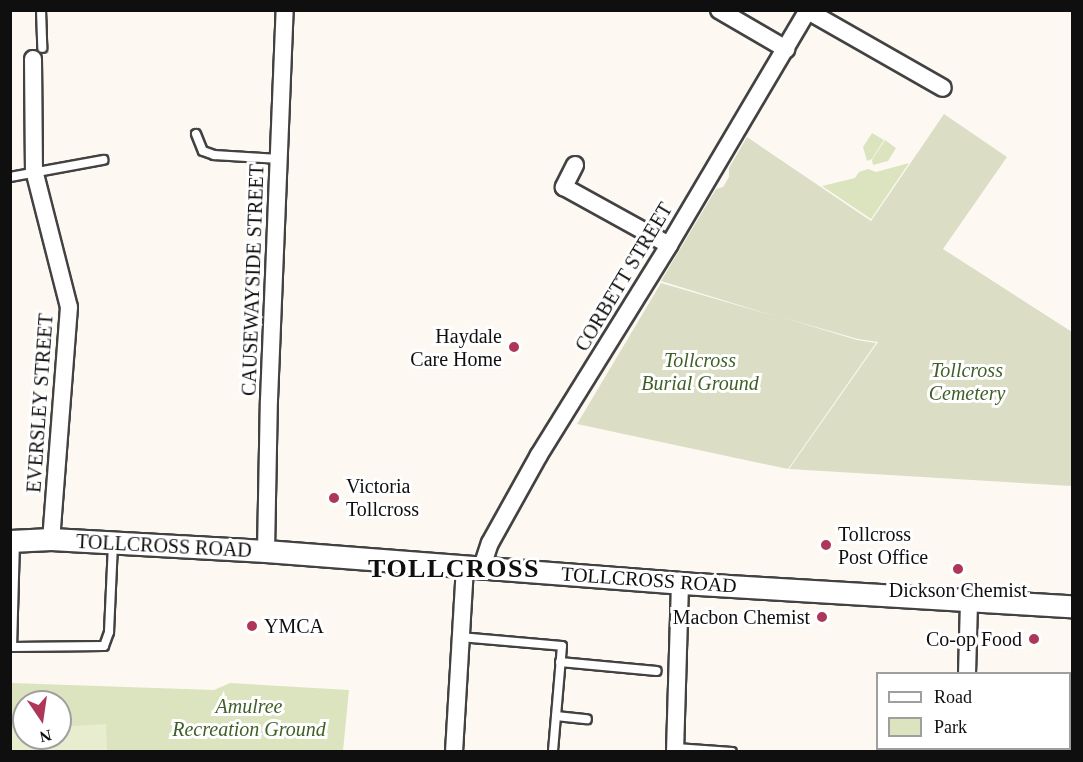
<!DOCTYPE html>
<style>
body{margin:0}
#map{position:relative;width:1083px;height:762px;overflow:hidden;background:#fdf9f2;font-family:"Times New Roman",serif}
div>[style]{position:absolute}
.green>*{inset:0;background:#dbe4bf}
.cemetery>*{inset:0;background:#dbdec5}
.pitch>*{inset:0;background:#e9edd0}
.roads{filter:drop-shadow(2px 0 #424242) drop-shadow(-2px 0 #424242) drop-shadow(0 2px #424242) drop-shadow(0 -2px #424242)}
.service>*{height:8px;margin:-4px;padding:0 4px;transform-origin:4px;border-radius:4px;background:#fff}
.minor>*{height:16px;margin:-8px;padding:0 8px;transform-origin:8px;border-radius:8px;background:#fff}
.tertiary>*{height:21px;margin:-10.5px;padding:0 10.5px;transform-origin:10.5px;border-radius:10.5px;background:#fff}
.dots>*{width:16px;height:16px;translate:-50% -50%;box-sizing:border-box;border:3px solid #fff;border-radius:50%}
span{translate:-50% -50%;white-space:nowrap;text-align:center;line-height:1.15;-webkit-text-stroke:6px #fff;paint-order:stroke}
.street-label{font-size:20px;color:#0f0f0f}
.poi-label{font-size:20px;color:#0f0f0f}
.right{translate:-100% -50%;text-align:right}
.left{translate:0 -50%;text-align:left}
.park-label{font-size:20px;color:#3f5f27;font-style:italic}
.district-label{font-size:26px;color:#0f0f0f;font-weight:700;letter-spacing:1.5px}
.frame{position:absolute;inset:0;border:12px solid #0f0f0f;pointer-events:none}
.legend{position:absolute;left:876px;top:672px;width:195px;height:78px;box-sizing:border-box;background:#fff;border:2px solid #9f9f9f;margin:0;padding:8px 10px;list-style:none;font-size:18px;color:#0f0f0f}
.legend li{display:flex;align-items:center;gap:12px;height:30px}
.legend b{width:30px;border:2px solid #9f9f9f}
.north{position:absolute;left:12px;top:690px;width:60px;height:60px;box-sizing:border-box;background:#fff;border:2px solid #9f9f9f;border-radius:50%;rotate:167deg;font-size:16px;font-weight:700;line-height:24px;text-align:center;color:#0f0f0f}
.north::after{content:'';display:block;margin:auto;width:21px;height:27px;background:#ae3759;clip-path:polygon(50% 0,100% 100%,50% 72%,0 100%)}
</style>
<div id="map">
<div class="green">
<div style="clip-path:polygon(872px 133px,884px 140px,872px 159px,867px 161px,863px 147px)"></div>
<div style="clip-path:polygon(885px 140px,896px 148px,888px 161px,873px 165px,872px 160px)"></div>
<div style="clip-path:polygon(909px 163px,871px 219px,822px 186px,855px 178px,859px 172px,868px 169px,876px 172px)"></div>
<div style="clip-path:polygon(evenodd,11px 683px,214px 690px,230px 683px,349px 690px,343px 751px,11px 752px,11px 683px,24px 702px,60px 702px,60px 738px,24px 738px,24px 702px)"></div>
</div>
<div class="cemetery">
<div style="clip-path:polygon(944px 114px,1007px 157px,943px 249px,1072px 332px,1072px 486px,789px 469px,878px 342px,858px 339px,781px 317px,857px 340px,876px 343px,788px 469px,577px 424px,661px 283px,778px 317px,661px 281px,716px 189px,723px 187px,729px 177px,729px 168px,747px 137px,871px 221px)"></div>
</div>
<div class="pitch">
<div style="clip-path:polygon(106px 724px,107px 751px,11px 751px,11px 729px,24px 728px,24px 738px,60px 738px,60px 727px)"></div>
</div>
<div class="roads">
<div class="service">
<div style="left:41px;top:10px;width:38px;rotate:88deg"></div>
<div style="left:196px;top:134px;width:18px;rotate:68deg"></div>
<div style="left:203px;top:151px;width:12px;rotate:20deg"></div>
<div style="left:214px;top:155px;width:65px;rotate:3.5deg"></div>
<div style="left:10px;top:177px;width:95px;rotate:-10.4deg"></div>
<div style="left:15px;top:541px;width:106px;rotate:91.6deg"></div>
<div style="left:12px;top:647px;width:92px;rotate:-0.6deg"></div>
<div style="left:104px;top:646px;width:15px;rotate:-70deg"></div>
<div style="left:109px;top:632px;width:89px;rotate:-87.4deg"></div>
<div style="left:460px;top:637px;width:102px;rotate:5deg"></div>
<div style="left:562px;top:646px;width:106px;rotate:94.9deg"></div>
<div style="left:560px;top:662px;width:97px;rotate:5.3deg"></div>
<div style="left:556px;top:716px;width:31px;rotate:6deg"></div>
<div style="left:676px;top:748px;width:56px;rotate:4.1deg"></div>
</div>
<div class="minor">
<div style="left:719px;top:10px;width:78px;rotate:30.2deg"></div>
<div style="left:808px;top:11px;width:155px;rotate:29.7deg"></div>
<div style="left:33px;top:59px;width:111px;rotate:89.5deg"></div>
<div style="left:34px;top:170px;width:141px;rotate:75.7deg"></div>
<div style="left:69px;top:307px;width:233px;rotate:94.4deg"></div>
<div style="left:575px;top:165px;width:25px;rotate:117deg"></div>
<div style="left:564px;top:187px;width:120px;rotate:28.9deg"></div>
<div style="left:266px;top:551px;width:151px;rotate:-88.9deg"></div>
<div style="left:269px;top:400px;width:390px;rotate:-87.7deg"></div>
<div style="left:482px;top:567px;width:25px;rotate:-72deg"></div>
<div style="left:490px;top:543px;width:101px;rotate:-60.9deg"></div>
<div style="left:539px;top:455px;width:247px;rotate:-58.2deg"></div>
<div style="left:669px;top:245px;width:273px;rotate:-59.4deg"></div>
<div style="left:967px;top:674px;width:73px;rotate:-88.4deg"></div>
<div style="left:454px;top:752px;width:186px;rotate:-86.6deg"></div>
<div style="left:675px;top:752px;width:169px;rotate:-88.3deg"></div>
<div style="left:965px;top:752px;width:4px;rotate:-90deg"></div>
</div>
<div class="tertiary">
<div style="left:10px;top:541px;width:41px;rotate:-2.8deg"></div>
<div style="left:51px;top:539px;width:215px;rotate:3.2deg"></div>
<div style="left:266px;top:551px;width:415px;rotate:4.4deg"></div>
<div style="left:680px;top:583px;width:393px;rotate:3.4deg"></div>
</div>
</div>
<div class="dots">
<div style="left:514px;top:347px;background:#ae3759"></div>
<div style="left:334px;top:498px;background:#ae3759"></div>
<div style="left:826px;top:545px;background:#ae3759"></div>
<div style="left:958px;top:569px;background:#ae3759"></div>
<div style="left:822px;top:617px;background:#ae3759"></div>
<div style="left:252px;top:626px;background:#ae3759"></div>
<div style="left:1034px;top:639px;background:#ae3759"></div>
</div>
<div class="street-label">
<span style="left:624px;top:277px;rotate:-59deg">CORBETT STREET</span>
<span style="left:253px;top:280px;rotate:-88deg">CAUSEWAYSIDE STREET</span>
<span style="left:40px;top:403px;rotate:-86deg">EVERSLEY STREET</span>
<span style="left:164px;top:546px;rotate:3deg">TOLLCROSS ROAD</span>
<span style="left:649px;top:580px;rotate:4deg">TOLLCROSS ROAD</span>
</div>
<div class="poi-label">
<span class="right" style="left:502px;top:348px">Haydale<br>Care Home</span>
<span class="left" style="left:346px;top:498px">Victoria<br>Tollcross</span>
<span class="left" style="left:838px;top:546px">Tollcross<br>Post Office</span>
<span style="left:958px;top:590px">Dickson Chemist</span>
<span class="right" style="left:810px;top:617px">Macbon Chemist</span>
<span class="left" style="left:264px;top:626px">YMCA</span>
<span class="right" style="left:1022px;top:639px">Co-op Food</span>
</div>
<div class="park-label">
<span style="left:700px;top:372px">Tollcross<br>Burial Ground</span>
<span style="left:967px;top:382px">Tollcross<br>Cemetery</span>
<span style="left:249px;top:718px">Amulree<br>Recreation Ground</span>
</div>
<div class="district-label">
<span style="left:454px;top:569px">TOLLCROSS</span>
</div>
<div class="frame"></div>
<ul class="legend">
<li><b style="height:8px;background:#fff"></b>Road</li>
<li><b style="height:16px;background:#dbe4bf"></b>Park</li>
</ul>
<div class="north">N</div>
</div>
